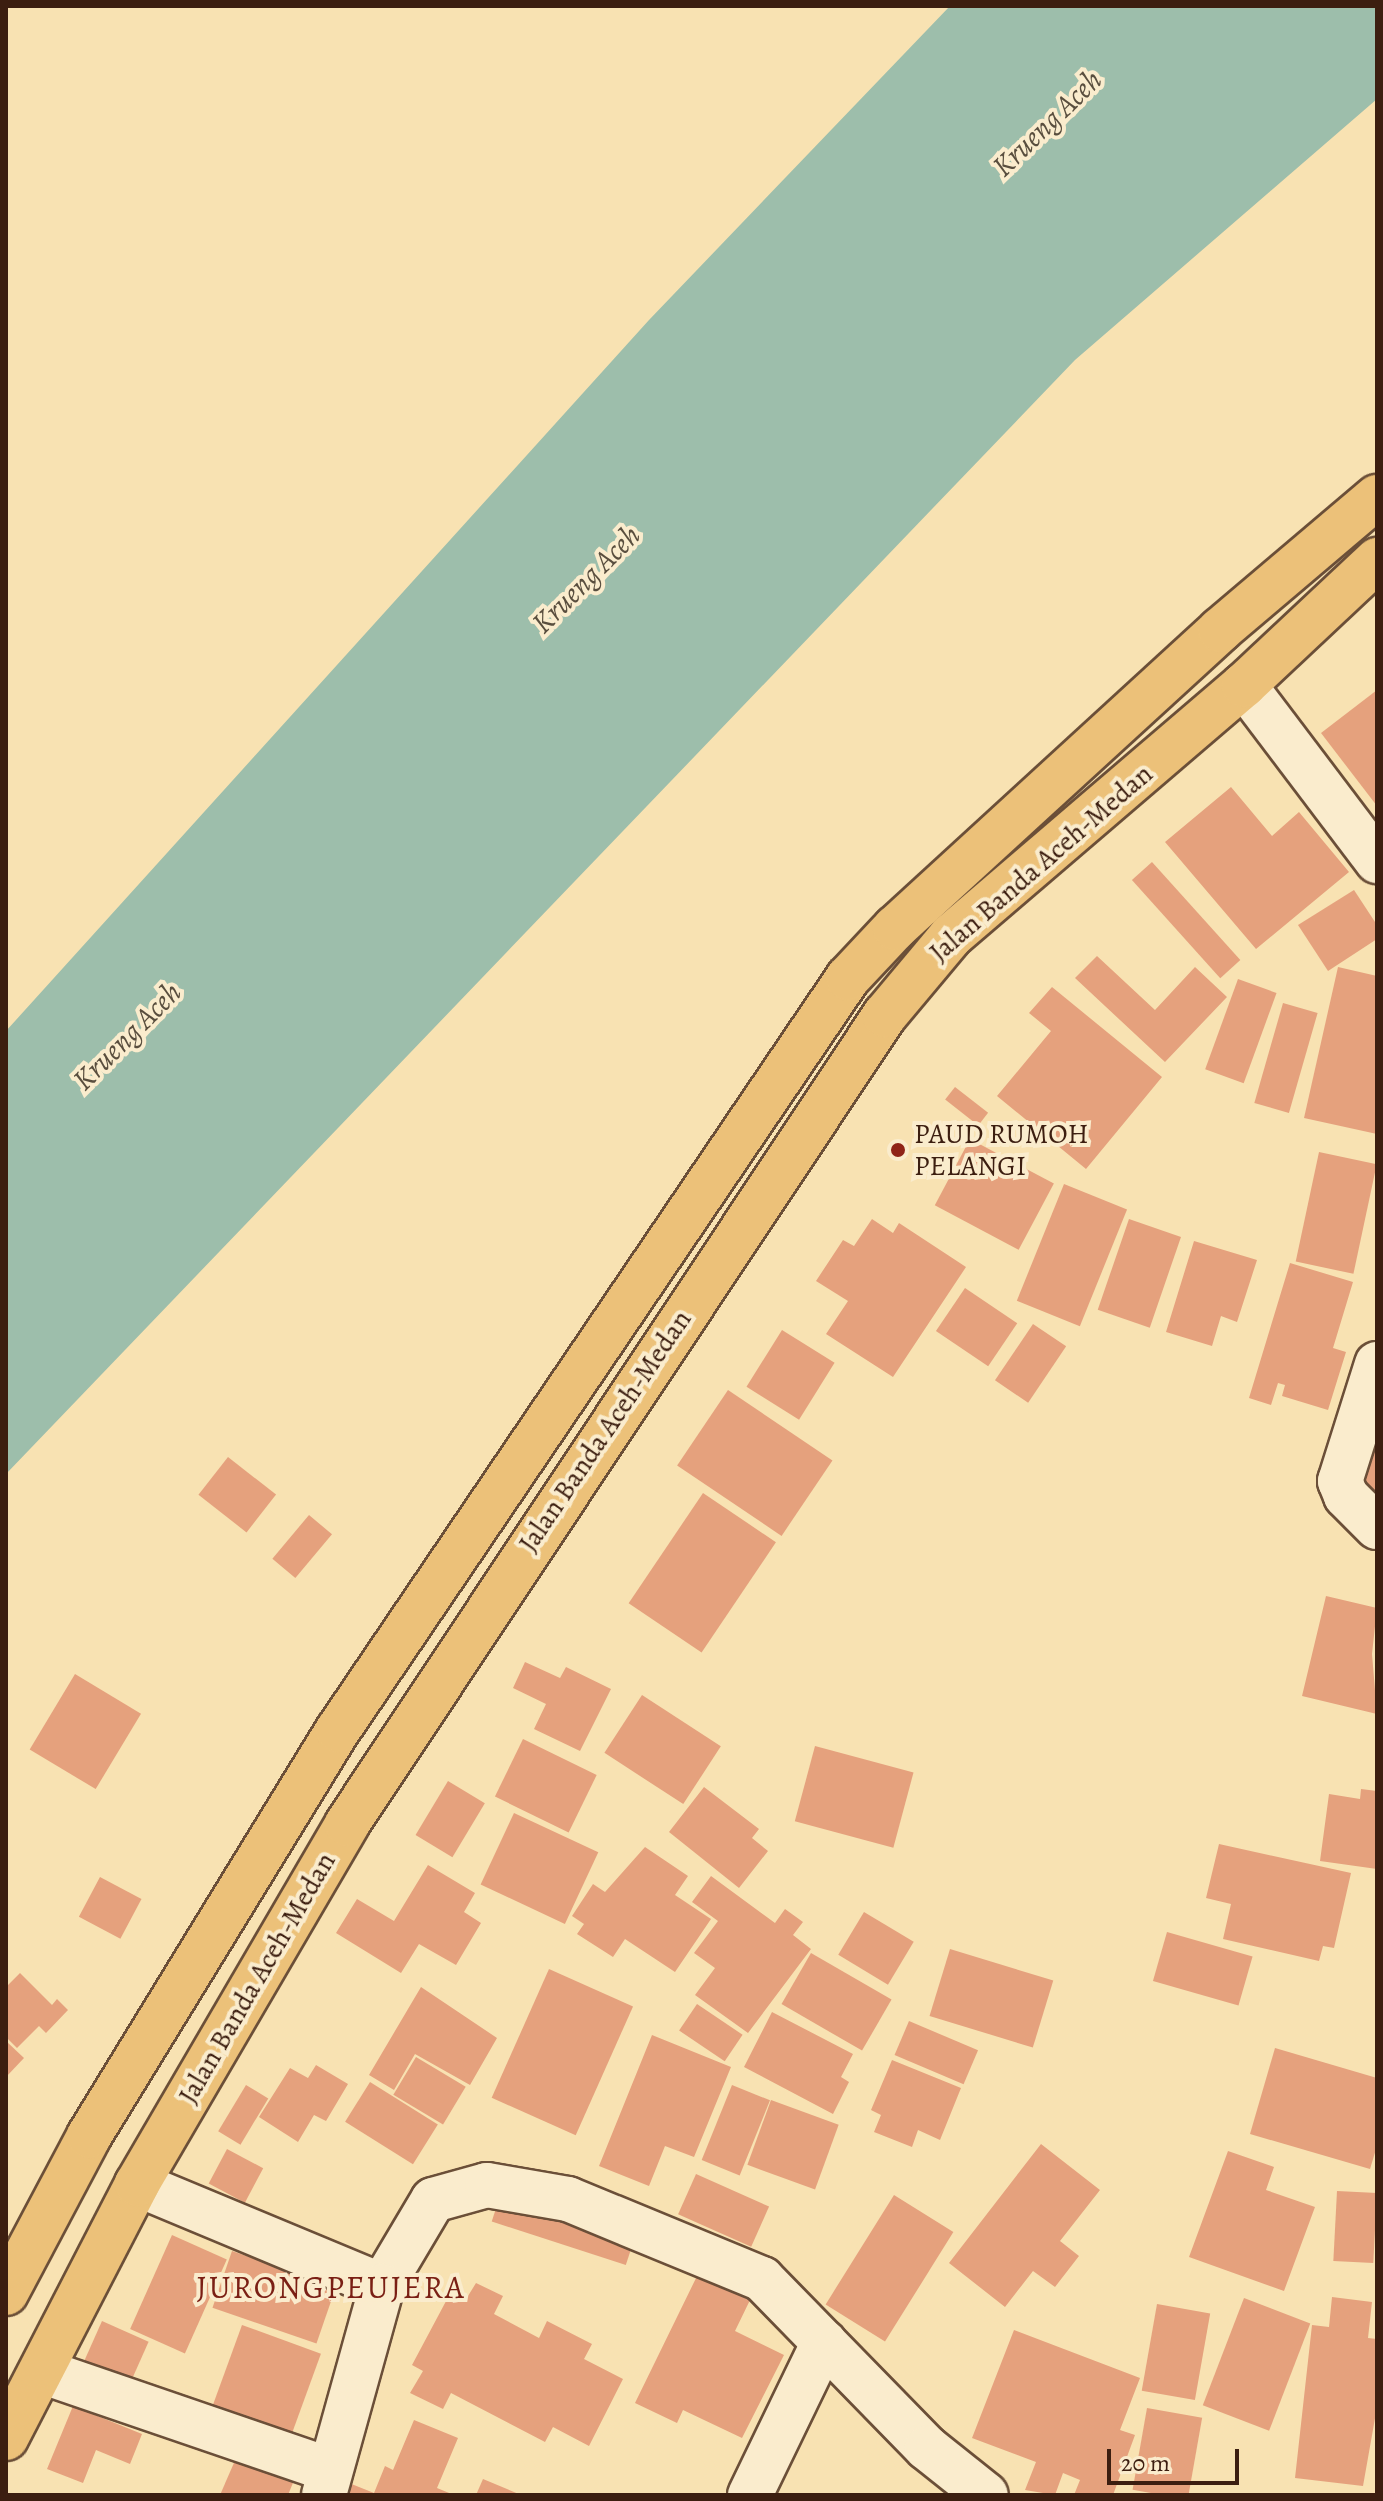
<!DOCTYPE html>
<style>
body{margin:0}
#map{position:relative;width:1383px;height:2501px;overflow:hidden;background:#f8e2b2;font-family:Alegreya,serif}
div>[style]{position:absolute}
.water>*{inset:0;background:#9dbeab}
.building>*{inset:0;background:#e5a17d;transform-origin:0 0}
.roads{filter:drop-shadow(2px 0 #6b4f38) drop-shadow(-2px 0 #6b4f38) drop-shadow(0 2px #6b4f38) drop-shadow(0 -2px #6b4f38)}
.minor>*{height:44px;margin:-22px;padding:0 22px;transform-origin:22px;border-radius:22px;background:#faeccd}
.highway>*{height:44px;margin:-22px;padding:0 22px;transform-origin:22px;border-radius:22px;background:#ecc179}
.dots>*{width:22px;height:22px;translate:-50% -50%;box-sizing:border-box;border:4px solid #faeccd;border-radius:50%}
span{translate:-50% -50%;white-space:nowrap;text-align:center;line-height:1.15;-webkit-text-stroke:8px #faeccd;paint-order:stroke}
.street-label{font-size:28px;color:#3c1e10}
.poi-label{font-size:28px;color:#3c1e10}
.left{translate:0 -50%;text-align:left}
.water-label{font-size:30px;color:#594e3e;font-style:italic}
.quarter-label{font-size:32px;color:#7a1f14;letter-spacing:2px}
.frame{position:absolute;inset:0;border:8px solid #3c1e10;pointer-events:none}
.scale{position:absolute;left:1107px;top:2449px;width:132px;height:36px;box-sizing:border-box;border:4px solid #3c1e10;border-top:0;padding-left:10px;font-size:24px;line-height:28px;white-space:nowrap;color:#3c1e10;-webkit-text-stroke:6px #faeccd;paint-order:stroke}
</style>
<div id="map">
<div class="water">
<div style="clip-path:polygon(950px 6px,1377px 6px,1377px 99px,1075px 360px,6px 1474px,6px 1031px,649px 320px)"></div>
</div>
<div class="building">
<div style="clip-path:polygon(1377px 690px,1377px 806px,1321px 733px)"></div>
<div style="clip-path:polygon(1231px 787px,1272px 836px,1299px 812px,1349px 872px,1256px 949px,1165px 842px)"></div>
<div style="left:1152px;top:862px;width:132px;height:27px;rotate:48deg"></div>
<div style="clip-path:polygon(1354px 890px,1377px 925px,1377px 939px,1328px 971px,1298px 925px)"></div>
<div style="clip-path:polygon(1097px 956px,1155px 1010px,1195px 967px,1227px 997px,1165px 1062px,1075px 978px)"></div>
<div style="clip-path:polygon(1338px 967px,1377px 976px,1377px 1134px,1304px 1118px)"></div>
<div style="left:1238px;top:979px;width:41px;height:96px;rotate:20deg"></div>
<div style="clip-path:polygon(1052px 987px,1162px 1077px,1086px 1169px,997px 1096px,1051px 1031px,1029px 1013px)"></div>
<div style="left:1283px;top:1003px;width:36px;height:104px;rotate:16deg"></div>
<div style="left:955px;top:1087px;width:42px;height:16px;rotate:38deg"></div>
<div style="left:970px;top:1139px;width:95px;height:75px;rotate:28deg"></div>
<div style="left:1319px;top:1152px;width:59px;height:112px;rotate:12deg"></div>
<div style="left:1064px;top:1184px;width:68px;height:126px;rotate:22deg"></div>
<div style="clip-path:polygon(872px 1219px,893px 1233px,899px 1223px,966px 1267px,893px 1377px,826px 1334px,848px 1301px,816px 1281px,843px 1240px,854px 1246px)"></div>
<div style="left:1129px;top:1219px;width:55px;height:96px;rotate:19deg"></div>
<div style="clip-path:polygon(1194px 1241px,1257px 1260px,1237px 1322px,1221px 1316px,1212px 1346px,1166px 1332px)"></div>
<div style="clip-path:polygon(1290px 1263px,1353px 1282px,1333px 1348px,1346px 1352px,1328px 1410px,1282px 1396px,1285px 1385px,1278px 1383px,1271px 1405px,1249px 1398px)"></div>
<div style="left:965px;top:1288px;width:63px;height:52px;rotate:34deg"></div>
<div style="left:1033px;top:1324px;width:40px;height:68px;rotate:34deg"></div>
<div style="left:782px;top:1330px;width:62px;height:67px;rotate:32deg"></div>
<div style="left:728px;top:1390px;width:126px;height:91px;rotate:34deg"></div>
<div style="clip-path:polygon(1377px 1429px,1377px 1506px,1350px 1466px)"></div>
<div style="left:228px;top:1457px;width:61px;height:48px;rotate:38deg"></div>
<div style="left:703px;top:1493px;width:88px;height:133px;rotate:34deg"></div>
<div style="left:309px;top:1515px;width:30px;height:57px;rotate:40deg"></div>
<div style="clip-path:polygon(1326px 1596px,1377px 1608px,1372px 1654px,1377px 1714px,1302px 1696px)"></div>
<div style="clip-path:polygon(525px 1662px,560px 1678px,566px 1667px,611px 1689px,580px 1751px,534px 1729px,546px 1704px,513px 1688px)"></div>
<div style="left:75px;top:1674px;width:77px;height:88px;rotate:31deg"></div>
<div style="left:642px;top:1695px;width:94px;height:69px;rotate:33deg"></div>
<div style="left:523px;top:1739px;width:82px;height:64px;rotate:26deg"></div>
<div style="left:815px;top:1746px;width:102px;height:78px;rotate:15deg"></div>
<div style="left:448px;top:1781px;width:43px;height:63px;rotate:31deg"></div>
<div style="clip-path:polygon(704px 1787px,759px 1829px,752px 1838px,768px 1851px,739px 1888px,669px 1832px)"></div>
<div style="clip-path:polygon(1361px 1789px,1377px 1791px,1377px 1869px,1320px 1861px,1329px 1794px,1360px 1799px)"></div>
<div style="left:514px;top:1813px;width:93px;height:79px;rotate:25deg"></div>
<div style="clip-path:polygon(1219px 1844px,1351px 1873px,1334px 1948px,1323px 1946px,1319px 1961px,1223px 1939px,1231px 1904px,1206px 1898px)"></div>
<div style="clip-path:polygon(645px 1847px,688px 1876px,675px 1895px,711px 1919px,675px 1972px,625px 1939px,613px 1957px,577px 1934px,584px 1924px,572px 1916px,593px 1884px,605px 1892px)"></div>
<div style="clip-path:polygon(428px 1865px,475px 1893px,464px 1912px,481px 1923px,456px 1965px,419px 1944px,401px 1973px,336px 1933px,357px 1899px,394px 1921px)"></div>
<div style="clip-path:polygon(711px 1876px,775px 1923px,785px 1909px,803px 1922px,793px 1935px,811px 1949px,748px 2033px,695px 1995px,715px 1968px,694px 1953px,718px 1921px,692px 1902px)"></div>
<div style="left:100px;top:1877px;width:47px;height:45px;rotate:28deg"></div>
<div style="left:864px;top:1912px;width:58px;height:50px;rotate:31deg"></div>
<div style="left:1167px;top:1932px;width:89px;height:51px;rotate:16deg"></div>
<div style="left:950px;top:1949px;width:108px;height:70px;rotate:17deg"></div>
<div style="left:811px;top:1953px;width:93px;height:59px;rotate:30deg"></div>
<div style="left:549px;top:1969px;width:92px;height:141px;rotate:24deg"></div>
<div style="clip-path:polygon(20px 1973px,52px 2005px,57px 1999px,68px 2010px,46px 2033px,39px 2026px,17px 2048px,6px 2037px,6px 1987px)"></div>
<div style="clip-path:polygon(421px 1987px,497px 2038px,470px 2085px,415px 2054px,394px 2090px,369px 2075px)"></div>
<div style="left:697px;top:2004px;width:55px;height:32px;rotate:34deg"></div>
<div style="clip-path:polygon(772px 2012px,853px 2054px,841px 2077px,849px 2082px,833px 2114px,744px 2067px)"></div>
<div style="left:909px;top:2021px;width:75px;height:37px;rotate:23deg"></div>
<div style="clip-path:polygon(652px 2035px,731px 2067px,694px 2157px,665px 2146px,649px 2186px,599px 2166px)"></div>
<div style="clip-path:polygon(6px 2041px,24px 2058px,6px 2077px)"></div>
<div style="clip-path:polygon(1275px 2048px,1377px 2078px,1377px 2146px,1370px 2169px,1250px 2134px)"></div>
<div style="left:416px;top:2057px;width:58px;height:44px;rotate:31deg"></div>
<div style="clip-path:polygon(892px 2060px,961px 2088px,940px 2140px,918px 2130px,912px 2147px,874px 2132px,881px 2115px,871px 2110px)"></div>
<div style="clip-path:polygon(316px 2065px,348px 2084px,326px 2121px,314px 2115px,298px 2142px,259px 2117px,290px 2068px,308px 2078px)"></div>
<div style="left:370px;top:2082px;width:80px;height:47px;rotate:32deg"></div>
<div style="left:246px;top:2085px;width:26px;height:54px;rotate:31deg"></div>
<div style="left:732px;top:2085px;width:41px;height:81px;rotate:22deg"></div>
<div style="left:771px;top:2100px;width:72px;height:69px;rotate:20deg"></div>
<div style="clip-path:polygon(1041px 2144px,1100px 2190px,1060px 2241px,1079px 2256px,1055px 2287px,1033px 2271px,1005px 2307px,949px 2263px)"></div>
<div style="left:227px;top:2149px;width:41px;height:39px;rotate:28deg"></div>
<div style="clip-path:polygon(1228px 2151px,1274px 2167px,1266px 2190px,1315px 2207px,1284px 2291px,1189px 2257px)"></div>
<div style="left:696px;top:2174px;width:80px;height:44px;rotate:24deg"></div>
<div style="left:1337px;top:2191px;width:40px;height:70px;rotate:3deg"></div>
<div style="left:501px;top:2193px;width:141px;height:30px;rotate:18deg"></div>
<div style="left:894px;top:2195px;width:70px;height:129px;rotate:32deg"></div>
<div style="left:172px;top:2235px;width:60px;height:103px;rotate:24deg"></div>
<div style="left:232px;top:2251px;width:110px;height:60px;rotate:19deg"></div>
<div style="clip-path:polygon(699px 2272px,751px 2298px,735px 2331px,784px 2355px,742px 2438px,683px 2410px,677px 2423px,635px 2403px)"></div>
<div style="clip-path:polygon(476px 2283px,503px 2296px,494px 2314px,539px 2338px,547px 2321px,592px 2344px,584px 2359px,623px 2379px,589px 2446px,553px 2427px,545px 2442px,451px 2393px,443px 2409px,410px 2393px,423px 2371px,412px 2365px,453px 2288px,468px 2296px)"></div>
<div style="clip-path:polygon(1332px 2297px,1372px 2302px,1368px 2338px,1377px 2339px,1377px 2407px,1363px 2486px,1295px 2478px,1312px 2325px,1329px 2327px)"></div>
<div style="left:1244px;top:2298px;width:71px;height:115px;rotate:21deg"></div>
<div style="left:1157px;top:2304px;width:54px;height:88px;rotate:10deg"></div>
<div style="left:102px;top:2321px;width:51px;height:56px;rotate:24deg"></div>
<div style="left:242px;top:2325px;width:84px;height:96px;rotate:20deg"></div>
<div style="clip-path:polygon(1014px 2330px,1140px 2378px,1120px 2430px,1135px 2435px,1113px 2495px,1074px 2495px,1080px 2480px,1063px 2473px,1055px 2495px,1025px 2490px,1036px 2462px,972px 2438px)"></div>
<div style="clip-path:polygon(73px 2406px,142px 2434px,130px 2464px,96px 2450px,83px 2483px,47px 2469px)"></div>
<div style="left:1147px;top:2408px;width:56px;height:83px;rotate:10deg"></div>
<div style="clip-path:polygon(414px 2420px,458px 2438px,437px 2488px,454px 2495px,338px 2495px,344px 2481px,374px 2493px,385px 2466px,393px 2470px)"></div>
<div style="clip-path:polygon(240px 2449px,297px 2473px,288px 2495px,220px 2495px)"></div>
<div style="clip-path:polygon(483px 2479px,521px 2495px,476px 2495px)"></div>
</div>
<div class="roads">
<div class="minor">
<div style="left:1244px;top:685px;width:221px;rotate:52.9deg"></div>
<div style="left:1377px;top:1364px;width:123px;rotate:107.5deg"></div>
<div style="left:1340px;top:1481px;width:16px;rotate:68deg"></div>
<div style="left:1346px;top:1496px;width:44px;rotate:45deg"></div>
<div style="left:137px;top:2184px;width:265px;rotate:22.6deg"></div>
<div style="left:382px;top:2286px;width:100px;rotate:-59.3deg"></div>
<div style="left:433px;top:2200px;width:56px;rotate:-15.5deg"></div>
<div style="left:487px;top:2185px;width:82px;rotate:9.8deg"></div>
<div style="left:568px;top:2199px;width:210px;rotate:22.4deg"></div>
<div style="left:762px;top:2279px;width:236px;rotate:45.7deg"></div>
<div style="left:927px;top:2448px;width:75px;rotate:38.5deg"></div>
<div style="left:44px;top:2372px;width:302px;rotate:18.9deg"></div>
<div style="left:324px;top:2495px;width:217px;rotate:-74.5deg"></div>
<div style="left:750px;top:2495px;width:170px;rotate:-64.2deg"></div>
</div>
<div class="highway">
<div style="left:6px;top:2293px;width:178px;rotate:-62.1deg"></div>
<div style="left:89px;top:2136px;width:476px;rotate:-58.5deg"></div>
<div style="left:338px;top:1730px;width:909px;rotate:-55.86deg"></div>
<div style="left:848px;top:978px;width:69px;rotate:-46.8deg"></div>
<div style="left:895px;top:928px;width:441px;rotate:-42.5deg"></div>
<div style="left:1220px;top:630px;width:206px;rotate:-40.3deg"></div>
<div style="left:6px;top:2438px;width:286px;rotate:-62.7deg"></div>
<div style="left:137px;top:2184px;width:417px;rotate:-59.7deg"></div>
<div style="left:347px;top:1824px;width:972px;rotate:-56.38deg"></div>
<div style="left:885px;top:1015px;width:103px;rotate:-50.1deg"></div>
<div style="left:951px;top:936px;width:386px;rotate:-40.6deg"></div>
<div style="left:1244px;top:685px;width:183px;rotate:-43.2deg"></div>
</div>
</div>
<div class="dots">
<div style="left:898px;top:1150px;background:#8f2418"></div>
</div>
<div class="street-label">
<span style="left:1041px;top:863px;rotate:-41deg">Jalan Banda Aceh-Medan</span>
<span style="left:605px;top:1431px;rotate:-56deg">Jalan Banda Aceh-Medan</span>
<span style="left:257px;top:1978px;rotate:-60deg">Jalan Banda Aceh-Medan</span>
</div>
<div class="poi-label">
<span class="left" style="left:914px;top:1150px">PAUD RUMOH<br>PELANGI</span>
</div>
<div class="water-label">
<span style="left:1047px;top:123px;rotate:-44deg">Krueng Aceh</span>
<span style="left:586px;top:579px;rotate:-45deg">Krueng Aceh</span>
<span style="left:127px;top:1036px;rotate:-45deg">Krueng Aceh</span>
</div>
<div class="quarter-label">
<span style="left:331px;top:2287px">JURONGPEUJERA</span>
</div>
<div class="frame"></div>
<div class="scale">20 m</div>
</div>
